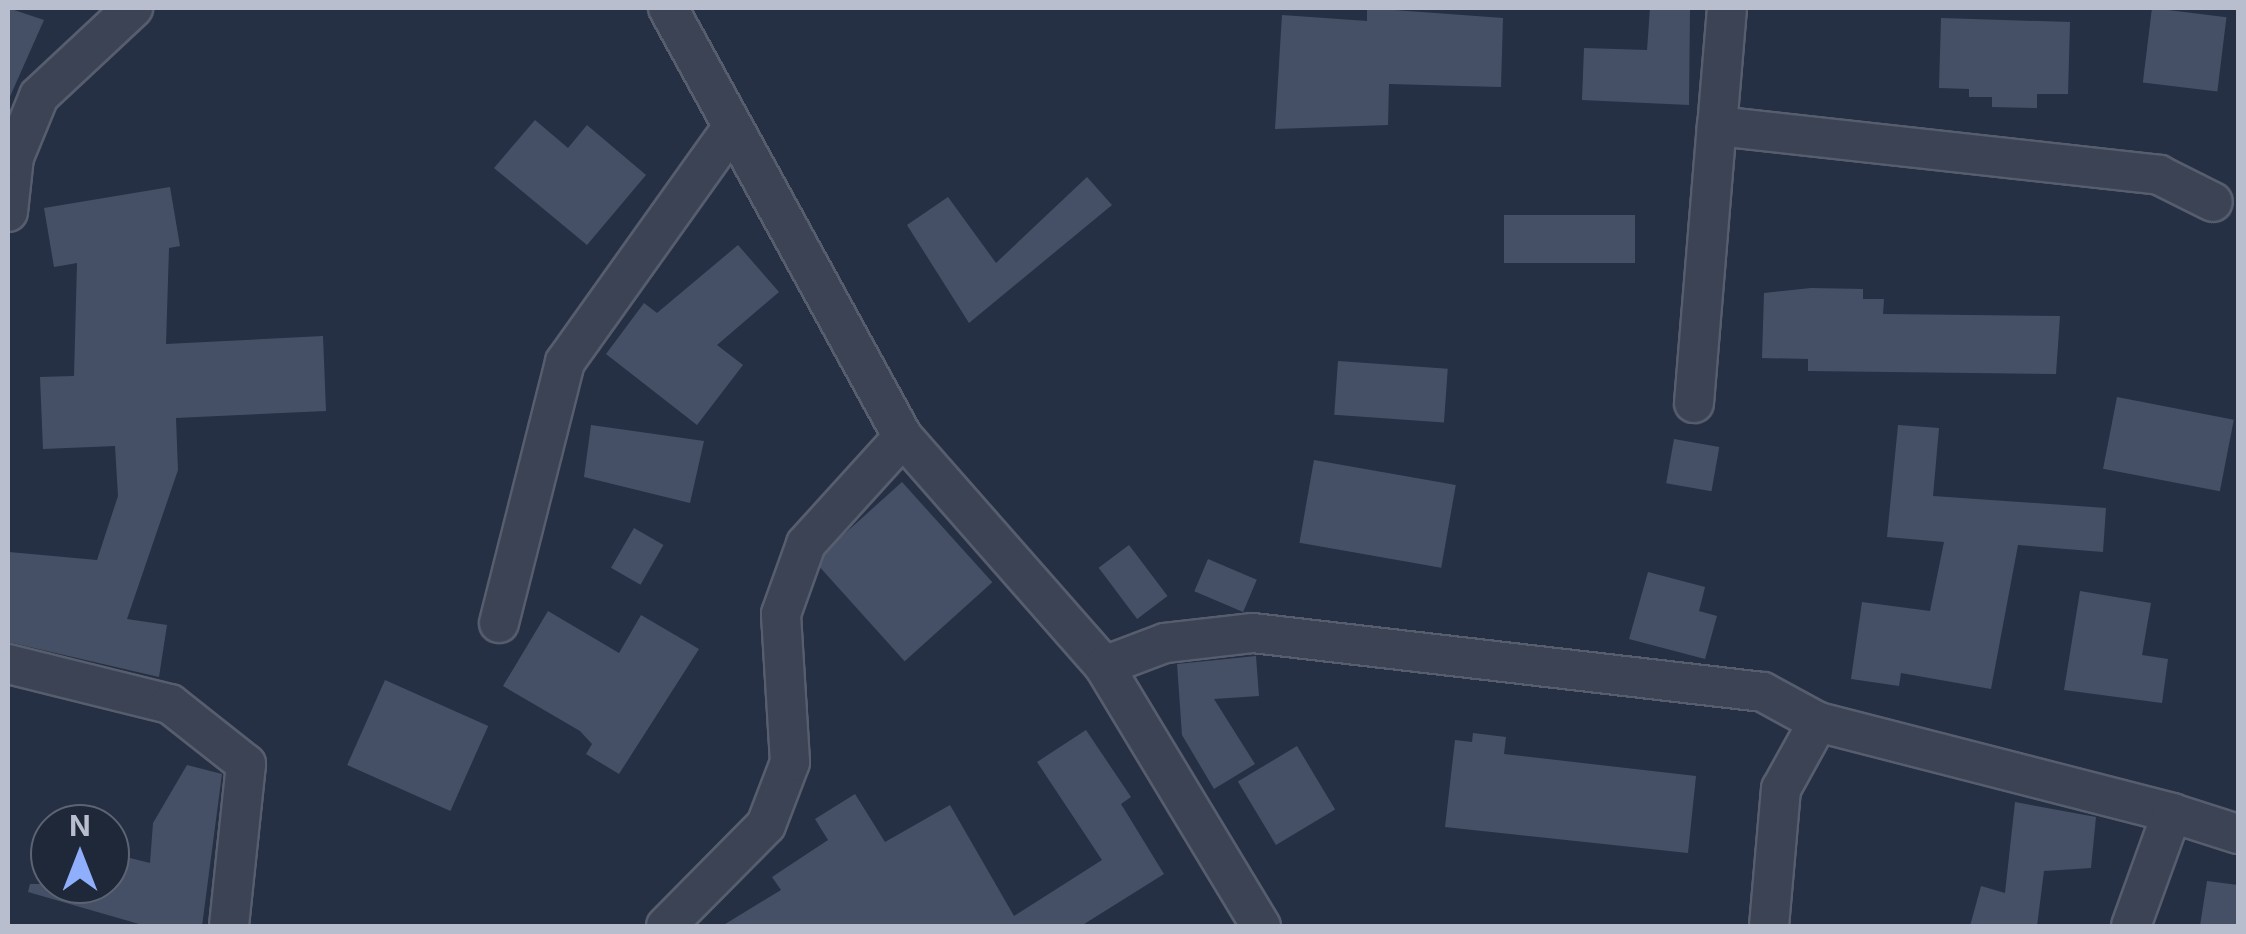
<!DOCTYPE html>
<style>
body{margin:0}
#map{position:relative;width:2246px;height:934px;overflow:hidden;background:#263044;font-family:Inter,sans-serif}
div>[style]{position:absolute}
.building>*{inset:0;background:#455066;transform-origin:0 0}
.roads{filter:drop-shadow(2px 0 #565e6e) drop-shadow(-2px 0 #565e6e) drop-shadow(0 2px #565e6e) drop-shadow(0 -2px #565e6e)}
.minor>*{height:38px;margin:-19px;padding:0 19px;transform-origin:19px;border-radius:19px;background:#3b4354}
span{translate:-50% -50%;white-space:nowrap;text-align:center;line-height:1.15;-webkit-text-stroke:8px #1f2839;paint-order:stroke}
.frame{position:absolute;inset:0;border:10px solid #b8becd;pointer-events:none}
.north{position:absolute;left:30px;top:804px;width:100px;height:100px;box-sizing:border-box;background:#1f2839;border:2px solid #5c6474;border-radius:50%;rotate:0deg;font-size:28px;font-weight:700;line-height:40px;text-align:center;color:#b8becd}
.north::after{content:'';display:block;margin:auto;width:35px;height:45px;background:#8faefb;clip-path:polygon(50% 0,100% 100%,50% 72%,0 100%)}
</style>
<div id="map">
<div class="building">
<div style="clip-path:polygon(8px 8px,44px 20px,8px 101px)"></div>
<div style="clip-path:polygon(1367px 8px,1503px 18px,1501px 87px,1389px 84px,1388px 125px,1275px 129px,1282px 15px,1367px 21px)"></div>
<div style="clip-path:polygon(1650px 8px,1690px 8px,1689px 105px,1582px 100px,1584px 48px,1647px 50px)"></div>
<div style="left:2152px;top:8px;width:75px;height:75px;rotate:7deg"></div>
<div style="clip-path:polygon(1941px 18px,2070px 22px,2068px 94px,2037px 94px,2037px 108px,1992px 107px,1992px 97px,1969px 97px,1969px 89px,1939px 88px)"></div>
<div style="clip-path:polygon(535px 120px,568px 148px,587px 125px,646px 175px,587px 245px,494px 168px)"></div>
<div style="clip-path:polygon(1087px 177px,1112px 205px,969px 323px,907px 225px,948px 197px,996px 263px)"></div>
<div style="clip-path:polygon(170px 187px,180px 246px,169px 248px,166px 344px,323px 336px,326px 411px,176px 418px,178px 470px,127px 619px,167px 625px,159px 677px,8px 642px,8px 569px,9px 552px,97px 560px,118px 496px,115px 446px,43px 449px,40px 377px,74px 376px,77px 263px,54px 267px,44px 208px)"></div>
<div style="left:1504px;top:215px;width:131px;height:48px"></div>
<div style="clip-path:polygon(738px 245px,779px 292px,717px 345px,743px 365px,697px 425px,606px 354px,644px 303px,657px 313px)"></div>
<div style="clip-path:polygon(1811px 288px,1863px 289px,1863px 299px,1884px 299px,1883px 314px,2060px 316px,2056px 374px,1808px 371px,1808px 359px,1762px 358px,1764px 293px)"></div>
<div style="left:1338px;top:361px;width:110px;height:54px;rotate:4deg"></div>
<div style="left:2117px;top:397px;width:119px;height:73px;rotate:11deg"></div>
<div style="clip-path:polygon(591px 425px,704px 441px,690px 503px,584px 477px)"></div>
<div style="clip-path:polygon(1898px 425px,1939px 428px,1933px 496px,2106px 508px,2103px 552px,2018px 545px,1991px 689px,1901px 673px,1899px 686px,1851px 679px,1862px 602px,1930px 611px,1944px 542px,1887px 537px)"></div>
<div style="left:1674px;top:439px;width:46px;height:45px;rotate:10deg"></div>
<div style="left:1314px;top:460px;width:144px;height:84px;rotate:10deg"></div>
<div style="left:902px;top:482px;width:135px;height:118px;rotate:48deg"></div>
<div style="left:634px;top:528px;width:34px;height:46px;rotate:30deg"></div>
<div style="left:1129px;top:545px;width:64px;height:38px;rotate:53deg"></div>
<div style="left:1208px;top:559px;width:53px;height:35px;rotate:23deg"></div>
<div style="clip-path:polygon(1648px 572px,1705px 587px,1699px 611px,1717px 616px,1705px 659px,1629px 639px)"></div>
<div style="clip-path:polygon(2080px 591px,2151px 603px,2142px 655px,2168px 659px,2162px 703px,2064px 690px)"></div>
<div style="clip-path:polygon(548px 611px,619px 653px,641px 615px,699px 649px,619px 774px,586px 754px,592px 744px,580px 731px,503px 686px)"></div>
<div style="clip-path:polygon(1256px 656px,1259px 696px,1214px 699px,1255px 764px,1214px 789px,1182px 735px,1177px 664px)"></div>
<div style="left:385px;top:680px;width:113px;height:93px;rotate:24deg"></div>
<div style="clip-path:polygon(1086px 730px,1131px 797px,1121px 804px,1164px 874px,1081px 926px,722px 926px,781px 890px,772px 877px,828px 840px,815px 819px,855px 794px,885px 842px,950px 805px,1014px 916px,1102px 860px,1037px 762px)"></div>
<div style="clip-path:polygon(1473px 733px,1506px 737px,1504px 754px,1696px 776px,1688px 853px,1445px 827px,1455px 740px,1472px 742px)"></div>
<div style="left:1297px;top:746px;width:74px;height:69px;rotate:59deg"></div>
<div style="clip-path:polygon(187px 765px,222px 774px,202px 926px,146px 926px,28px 892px,30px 884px,110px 884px,110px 853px,150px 863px,153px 823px)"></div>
<div style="clip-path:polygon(2015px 802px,2096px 817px,2091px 868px,2044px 871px,2037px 926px,1970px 926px,1981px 886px,2005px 893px)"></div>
<div style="clip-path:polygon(2207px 881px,2238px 885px,2238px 926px,2200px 926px)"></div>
</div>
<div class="roads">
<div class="minor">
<div style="left:668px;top:8px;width:489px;rotate:61.3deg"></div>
<div style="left:903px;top:437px;width:305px;rotate:48.7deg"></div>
<div style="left:1104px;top:666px;width:304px;rotate:58.9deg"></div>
<div style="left:1727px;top:8px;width:118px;rotate:94.8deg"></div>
<div style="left:1717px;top:126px;width:445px;rotate:6.3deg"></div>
<div style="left:2159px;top:175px;width:60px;rotate:26.6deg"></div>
<div style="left:8px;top:212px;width:55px;rotate:-83.8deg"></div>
<div style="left:14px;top:157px;width:66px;rotate:-67.7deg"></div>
<div style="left:39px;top:96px;width:129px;rotate:-43.1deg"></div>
<div style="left:1694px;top:403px;width:278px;rotate:-85.3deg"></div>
<div style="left:499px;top:623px;width:269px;rotate:-75.8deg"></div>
<div style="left:565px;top:362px;width:284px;rotate:-54.5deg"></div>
<div style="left:8px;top:664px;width:167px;rotate:13.9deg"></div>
<div style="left:170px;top:704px;width:97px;rotate:38.3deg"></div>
<div style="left:246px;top:764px;width:163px;rotate:96deg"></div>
<div style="left:1104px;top:666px;width:65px;rotate:-20.7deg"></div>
<div style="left:1165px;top:643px;width:89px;rotate:-6.5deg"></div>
<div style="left:1253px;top:633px;width:513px;rotate:6.6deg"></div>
<div style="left:1763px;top:692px;width:63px;rotate:28.6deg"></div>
<div style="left:1818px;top:722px;width:366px;rotate:14.4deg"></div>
<div style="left:666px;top:926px;width:142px;rotate:-45.3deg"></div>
<div style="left:766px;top:825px;width:67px;rotate:-69.1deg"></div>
<div style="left:790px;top:762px;width:148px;rotate:-93.5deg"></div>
<div style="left:781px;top:614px;width:74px;rotate:-70.3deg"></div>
<div style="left:806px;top:544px;width:144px;rotate:-47.8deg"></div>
<div style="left:1769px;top:926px;width:138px;rotate:-85deg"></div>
<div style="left:1781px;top:789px;width:77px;rotate:-61.1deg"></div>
<div style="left:2131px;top:926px;width:120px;rotate:-70.1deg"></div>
<div style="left:2172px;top:813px;width:69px;rotate:17.7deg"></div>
</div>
</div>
<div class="frame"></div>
<div class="north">N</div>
</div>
